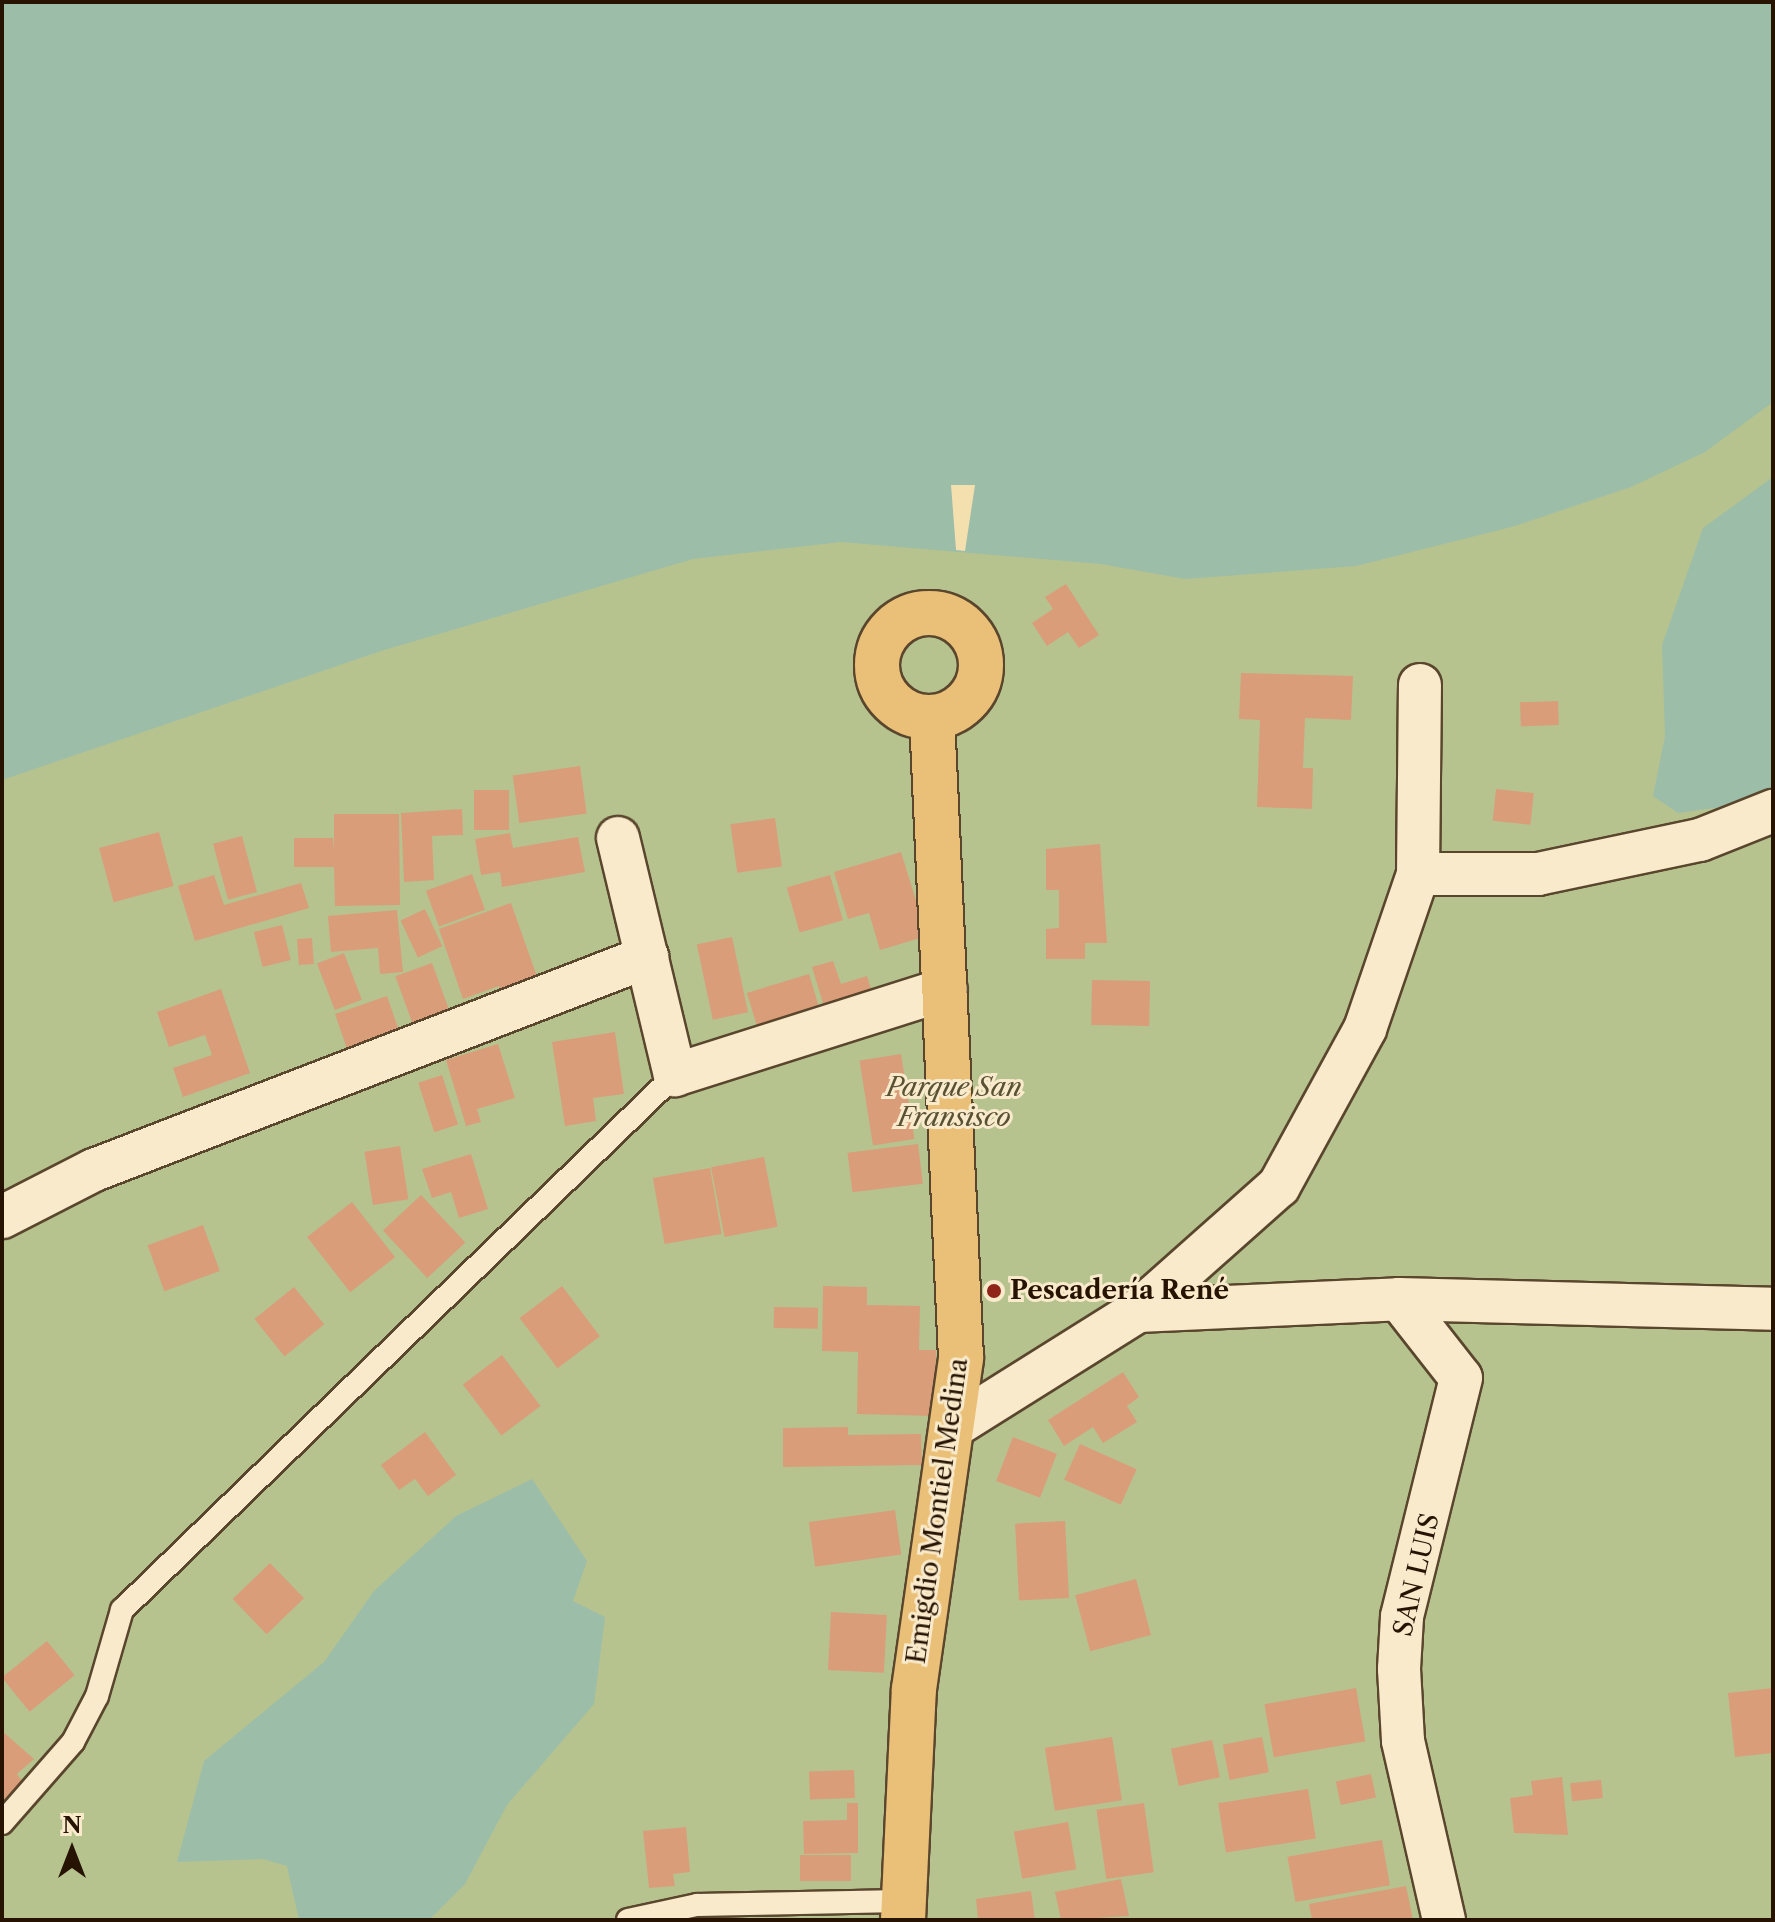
<!DOCTYPE html>
<meta charset="utf-8">
<style>
body{margin:0}
#map{position:relative;width:1775px;height:1922px;overflow:hidden;background:#f4dfaf;font-family:"Libre Caslon Text",serif}
div>[style]{position:absolute}
.green>*{inset:0;background:#b6c38f}
.water>*{inset:0;background:#9cbda8}
.pier>*{inset:0;background:#f4dfaf}
.building>*{inset:0;background:#da9d79;transform-origin:0 0}
.roads{filter:drop-shadow(2px 0 #5a462d) drop-shadow(-2px 0 #5a462d) drop-shadow(0 2px #5a462d) drop-shadow(0 -2px #5a462d)}
.lane>*{height:22px;margin:-11px;padding:0 11px;transform-origin:11px;border-radius:11px;background:#f8eacb}
.street>*{height:42px;margin:-21px;padding:0 21px;transform-origin:21px;border-radius:21px;background:#f8eacb}
.primary>*{height:44px;margin:-22px;padding:0 22px;transform-origin:22px;border-radius:22px;background:#eac078}
.primary>.ring{margin:-22px;padding:0;box-sizing:content-box;background:none;border:44px solid #eac078;border-radius:50%}
.dots>*{width:22px;height:22px;translate:-50% -50%;box-sizing:border-box;border:4px solid #f8eacb;border-radius:50%}
span{translate:-50% -50%;white-space:nowrap;text-align:center;line-height:1.15;-webkit-text-stroke:6px #f8eacb;paint-order:stroke}
.park-label{font-size:26px;color:#595133;font-style:italic}
.poi-label{font-size:26px;color:#271302;font-weight:700}
.left{translate:0 -50%;text-align:left}
.street-label{font-size:26px;color:#271302}
.frame{position:absolute;inset:0;border:4px solid #271302;pointer-events:none}
.north{position:absolute;left:32px;top:1810px;width:80px;height:80px;-webkit-text-stroke:6px #f8eacb;paint-order:stroke;rotate:0deg;font-size:22px;font-weight:700;line-height:32px;text-align:center;color:#271302}
.north::after{content:'';display:block;margin:auto;width:28px;height:36px;background:#271302;clip-path:polygon(50% 0,100% 100%,50% 72%,0 100%)}
</style>
<div id="map">
<div class="green">
<div style="clip-path:polygon(1773px 124px,1773px 1920px,2px 1920px,2px 446px)"></div>
</div>
<div class="water">
<div style="clip-path:polygon(2px 2px,1773px 2px,1773px 402px,1705px 452px,1631px 487px,1515px 526px,1356px 566px,1185px 579px,1101px 564px,841px 542px,693px 559px,381px 651px,2px 780px)"></div>
<div style="clip-path:polygon(1773px 477px,1773px 800px,1678px 813px,1653px 796px,1665px 736px,1662px 645px,1703px 528px)"></div>
<div style="clip-path:polygon(532px 1479px,587px 1561px,573px 1601px,605px 1617px,594px 1704px,507px 1805px,465px 1884px,429px 1920px,299px 1920px,287px 1866px,263px 1859px,177px 1862px,204px 1761px,324px 1662px,374px 1591px,456px 1516px)"></div>
</div>
<div class="pier">
<div style="clip-path:polygon(951px 485px,975px 485px,965px 551px,956px 550px)"></div>
</div>
<div class="building">
<div style="clip-path:polygon(1066px 584px,1099px 635px,1079px 648px,1068px 632px,1047px 646px,1032px 623px,1053px 609px,1045px 597px)"></div>
<div style="clip-path:polygon(1241px 673px,1353px 676px,1351px 720px,1305px 718px,1303px 768px,1313px 768px,1312px 809px,1257px 807px,1260px 720px,1239px 719px)"></div>
<div style="left:1558px;top:701px;width:24px;height:38px;rotate:88deg"></div>
<div style="left:580px;top:766px;width:48px;height:68px;rotate:82deg"></div>
<div style="left:1496px;top:789px;width:38px;height:32px;rotate:6deg"></div>
<div style="left:474px;top:790px;width:35px;height:40px"></div>
<div style="clip-path:polygon(462px 809px,463px 835px,432px 836px,434px 880px,404px 882px,401px 813px)"></div>
<div style="clip-path:polygon(334px 814px,399px 814px,400px 905px,335px 906px,334px 867px,294px 867px,294px 838px,333px 838px,334px 852px)"></div>
<div style="left:775px;top:818px;width:49px;height:45px;rotate:82deg"></div>
<div style="left:159px;top:832px;width:56px;height:62px;rotate:75deg"></div>
<div style="clip-path:polygon(510px 833px,513px 848px,578px 837px,585px 872px,502px 887px,500px 872px,481px 875px,475px 839px)"></div>
<div style="left:242px;top:836px;width:58px;height:30px;rotate:75deg"></div>
<div style="clip-path:polygon(1100px 844px,1107px 943px,1085px 943px,1085px 959px,1046px 959px,1046px 929px,1059px 928px,1059px 890px,1046px 890px,1046px 849px)"></div>
<div style="clip-path:polygon(901px 852px,927px 936px,880px 950px,869px 913px,848px 919px,834px 872px)"></div>
<div style="left:472px;top:874px;width:38px;height:49px;rotate:70deg"></div>
<div style="clip-path:polygon(214px 875px,224px 905px,301px 883px,309px 908px,195px 941px,178px 886px)"></div>
<div style="left:830px;top:875px;width:47px;height:45px;rotate:74deg"></div>
<div style="clip-path:polygon(511px 903px,540px 985px,503px 997px,499px 986px,463px 999px,439px 929px)"></div>
<div style="left:425px;top:909px;width:41px;height:27px;rotate:65deg"></div>
<div style="clip-path:polygon(397px 910px,403px 972px,380px 974px,378px 948px,331px 952px,328px 916px)"></div>
<div style="left:282px;top:925px;width:36px;height:29px;rotate:76deg"></div>
<div style="left:732px;top:937px;width:77px;height:36px;rotate:78deg"></div>
<div style="left:312px;top:938px;width:26px;height:15px;rotate:86deg"></div>
<div style="left:344px;top:953px;width:50px;height:29px;rotate:69deg"></div>
<div style="clip-path:polygon(833px 961px,841px 984px,867px 976px,874px 999px,826px 1013px,812px 967px)"></div>
<div style="left:432px;top:963px;width:59px;height:39px;rotate:70deg"></div>
<div style="left:809px;top:974px;width:41px;height:65px;rotate:73deg"></div>
<div style="left:1092px;top:980px;width:58px;height:45px;rotate:1deg"></div>
<div style="clip-path:polygon(221px 989px,250px 1073px,183px 1097px,173px 1068px,212px 1055px,205px 1035px,169px 1047px,157px 1012px)"></div>
<div style="left:387px;top:996px;width:36px;height:55px;rotate:71deg"></div>
<div style="clip-path:polygon(615px 1032px,624px 1094px,593px 1098px,596px 1121px,565px 1126px,552px 1042px)"></div>
<div style="clip-path:polygon(498px 1044px,515px 1098px,477px 1109px,481px 1122px,466px 1126px,446px 1060px)"></div>
<div style="left:901px;top:1054px;width:86px;height:42px;rotate:81deg"></div>
<div style="left:442px;top:1075px;width:52px;height:25px;rotate:72deg"></div>
<div style="left:918px;top:1144px;width:40px;height:71px;rotate:83deg"></div>
<div style="left:400px;top:1146px;width:54px;height:36px;rotate:81deg"></div>
<div style="clip-path:polygon(471px 1154px,488px 1209px,459px 1218px,451px 1192px,432px 1198px,422px 1169px)"></div>
<div style="left:764px;top:1157px;width:71px;height:54px;rotate:79deg"></div>
<div style="left:710px;top:1168px;width:67px;height:58px;rotate:80deg"></div>
<div style="left:421px;top:1195px;width:65px;height:52px;rotate:47deg"></div>
<div style="left:352px;top:1202px;width:70px;height:57px;rotate:52deg"></div>
<div style="left:203px;top:1225px;width:49px;height:59px;rotate:70deg"></div>
<div style="left:562px;top:1286px;width:63px;height:53px;rotate:53deg"></div>
<div style="clip-path:polygon(823px 1286px,867px 1287px,867px 1305px,920px 1306px,919px 1350px,936px 1350px,935px 1416px,857px 1414px,858px 1352px,822px 1351px)"></div>
<div style="left:294px;top:1287px;width:48px;height:51px;rotate:51deg"></div>
<div style="left:774px;top:1307px;width:44px;height:21px;rotate:1deg"></div>
<div style="left:502px;top:1355px;width:64px;height:49px;rotate:53deg"></div>
<div style="clip-path:polygon(1123px 1372px,1139px 1397px,1127px 1406px,1137px 1422px,1103px 1443px,1093px 1427px,1064px 1446px,1048px 1420px)"></div>
<div style="clip-path:polygon(848px 1427px,848px 1435px,921px 1434px,922px 1465px,783px 1467px,783px 1428px)"></div>
<div style="clip-path:polygon(425px 1432px,456px 1475px,428px 1496px,415px 1479px,399px 1490px,381px 1465px)"></div>
<div style="left:1013px;top:1437px;width:47px;height:47px;rotate:21deg"></div>
<div style="left:1080px;top:1444px;width:62px;height:39px;rotate:24deg"></div>
<div style="left:895px;top:1510px;width:45px;height:87px;rotate:82deg"></div>
<div style="left:1065px;top:1521px;width:77px;height:50px;rotate:87deg"></div>
<div style="left:270px;top:1563px;width:49px;height:52px;rotate:46deg"></div>
<div style="left:1136px;top:1579px;width:58px;height:63px;rotate:75deg"></div>
<div style="left:831px;top:1612px;width:56px;height:58px;rotate:3deg"></div>
<div style="left:47px;top:1641px;width:44px;height:58px;rotate:51deg"></div>
<div style="left:1356px;top:1688px;width:54px;height:93px;rotate:80deg"></div>
<div style="clip-path:polygon(1773px 1688px,1773px 1753px,1735px 1757px,1728px 1693px)"></div>
<div style="clip-path:polygon(2px 1731px,34px 1759px,17px 1774px,23px 1783px,4px 1799px)"></div>
<div style="left:1112px;top:1737px;width:64px;height:68px;rotate:81deg"></div>
<div style="left:1262px;top:1737px;width:36px;height:40px;rotate:79deg"></div>
<div style="left:1212px;top:1740px;width:38px;height:42px;rotate:78deg"></div>
<div style="left:854px;top:1770px;width:28px;height:45px;rotate:88deg"></div>
<div style="left:1371px;top:1774px;width:24px;height:36px;rotate:78deg"></div>
<div style="clip-path:polygon(1562px 1777px,1568px 1835px,1514px 1833px,1510px 1798px,1533px 1795px,1531px 1781px)"></div>
<div style="left:1601px;top:1780px;width:18px;height:31px;rotate:84deg"></div>
<div style="left:1308px;top:1789px;width:50px;height:91px;rotate:81deg"></div>
<div style="clip-path:polygon(847px 1803px,858px 1803px,858px 1853px,804px 1854px,803px 1821px,847px 1820px)"></div>
<div style="left:1144px;top:1803px;width:70px;height:48px;rotate:82deg"></div>
<div style="left:1068px;top:1822px;width:48px;height:55px;rotate:80deg"></div>
<div style="clip-path:polygon(686px 1827px,690px 1872px,673px 1874px,675px 1886px,649px 1888px,643px 1831px)"></div>
<div style="left:1382px;top:1840px;width:46px;height:96px;rotate:80deg"></div>
<div style="left:851px;top:1855px;width:26px;height:51px;rotate:90deg"></div>
<div style="clip-path:polygon(1121px 1879px,1129px 1916px,1061px 1920px,1055px 1892px)"></div>
<div style="clip-path:polygon(1406px 1886px,1413px 1920px,1312px 1920px,1309px 1904px)"></div>
<div style="clip-path:polygon(1031px 1891px,1035px 1920px,978px 1920px,976px 1899px)"></div>
</div>
<div class="roads">
<div class="lane">
<div style="left:2px;top:1823px;width:108px;rotate:-48.8deg"></div>
<div style="left:73px;top:1742px;width:52px;rotate:-62.4deg"></div>
<div style="left:97px;top:1696px;width:90px;rotate:-73.8deg"></div>
<div style="left:122px;top:1610px;width:769px;rotate:-44.05deg"></div>
<div style="left:628px;top:1920px;width:71px;rotate:-12.3deg"></div>
<div style="left:697px;top:1905px;width:205px;rotate:-1.1deg"></div>
</div>
<div class="street">
<div style="left:618px;top:838px;width:244px;rotate:76.5deg"></div>
<div style="left:675px;top:1075px;width:284px;rotate:-17.6deg"></div>
<div style="left:1418px;top:874px;width:120px"></div>
<div style="left:1538px;top:874px;width:166px;rotate:-11.9deg"></div>
<div style="left:1700px;top:840px;width:79px;rotate:-21.7deg"></div>
<div style="left:2px;top:1217px;width:103px;rotate:-27.1deg"></div>
<div style="left:94px;top:1170px;width:593px;rotate:-21.07deg"></div>
<div style="left:1399px;top:1299px;width:100px;rotate:51.9deg"></div>
<div style="left:1461px;top:1378px;width:246px;rotate:103.9deg"></div>
<div style="left:1402px;top:1617px;width:52px;rotate:93.3deg"></div>
<div style="left:1399px;top:1669px;width:72px;rotate:86.8deg"></div>
<div style="left:1403px;top:1741px;width:184px;rotate:77.1deg"></div>
<div style="left:1138px;top:1311px;width:188px;rotate:-41.6deg"></div>
<div style="left:1279px;top:1186px;width:179px;rotate:-61.3deg"></div>
<div style="left:1365px;top:1029px;width:164px;rotate:-71.1deg"></div>
<div style="left:1418px;top:874px;width:189px;rotate:-89.4deg"></div>
<div style="left:956px;top:1425px;width:215px;rotate:-32.1deg"></div>
<div style="left:1138px;top:1311px;width:261px;rotate:-2.6deg"></div>
<div style="left:1399px;top:1299px;width:374px;rotate:1.5deg"></div>
</div>
<div class="primary">
<div class="ring" style="left:877px;top:613px;width:60px;height:60px"></div>
<div style="left:903px;top:1920px;width:231px;rotate:-87.3deg"></div>
<div style="left:914px;top:1689px;width:334px;rotate:-81.9deg"></div>
<div style="left:961px;top:1358px;width:641px;rotate:-92.59deg"></div>
</div>
</div>
<div class="dots">
<div style="left:994px;top:1291px;background:#8f2418"></div>
</div>
<div class="park-label">
<span style="left:954px;top:1103px">Parque San<br>Fransisco</span>
</div>
<div class="poi-label">
<span class="left" style="left:1010px;top:1291px">Pescadería René</span>
</div>
<div class="street-label">
<span style="left:938px;top:1511px;rotate:-82deg">Emigdio Montiel Medina</span>
<span style="left:1417px;top:1575px;rotate:-77deg">SAN LUIS</span>
</div>
<div class="frame"></div>
<div class="north">N</div>
</div>
